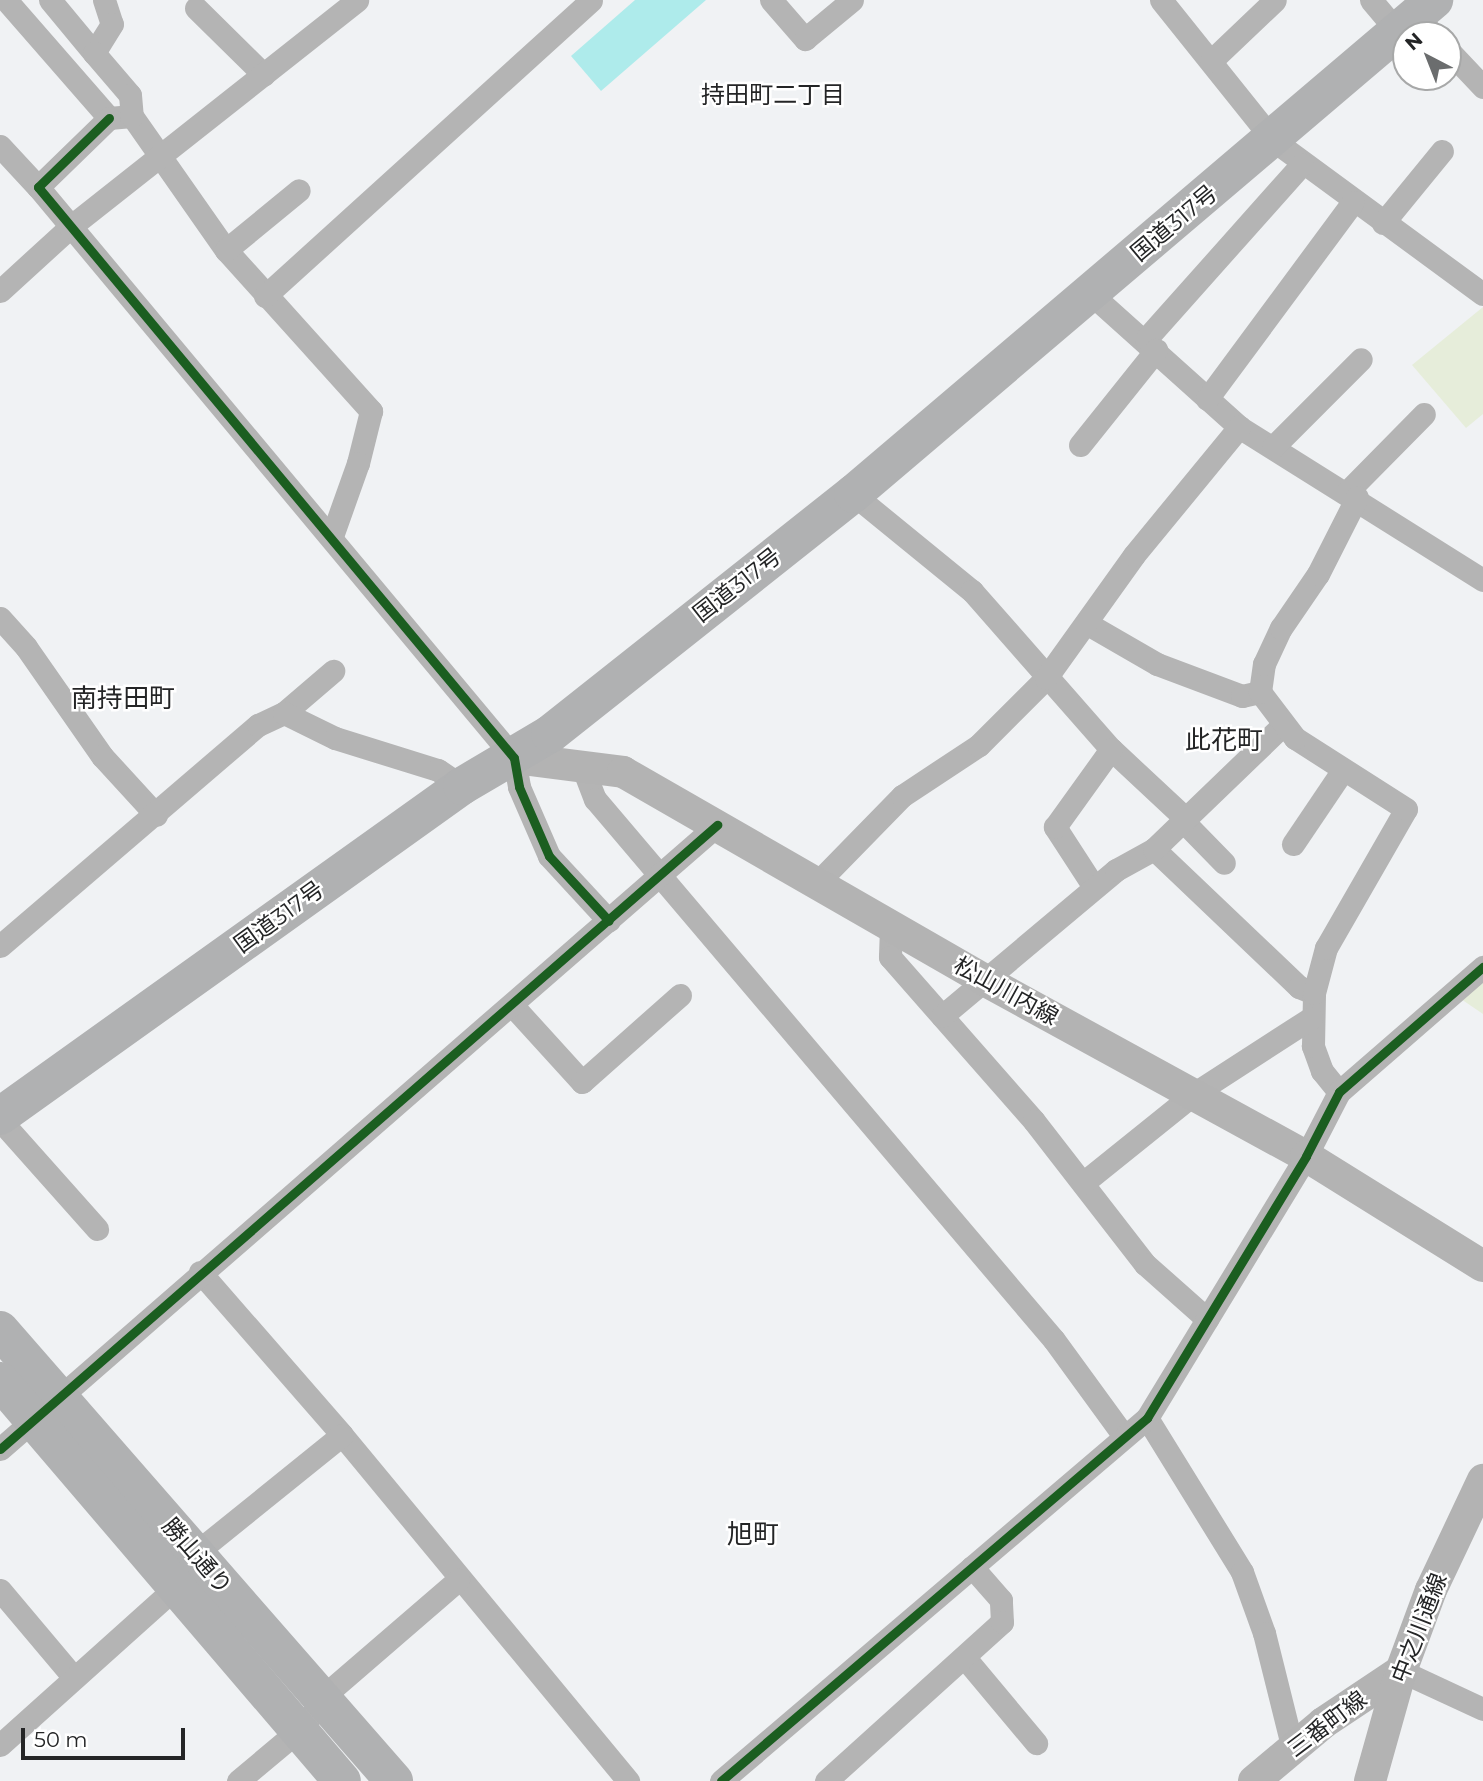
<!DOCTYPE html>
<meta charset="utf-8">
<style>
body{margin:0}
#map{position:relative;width:1483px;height:1781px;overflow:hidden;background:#f0f2f4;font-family:Montserrat,"Noto Sans JP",sans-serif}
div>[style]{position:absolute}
.green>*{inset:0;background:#e6edda}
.water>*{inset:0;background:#aeebeb}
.street>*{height:23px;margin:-11.5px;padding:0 11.5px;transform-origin:11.5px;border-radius:11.5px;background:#b4b4b4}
.secondary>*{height:32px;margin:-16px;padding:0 16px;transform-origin:16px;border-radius:16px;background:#b3b3b3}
.highway>*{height:38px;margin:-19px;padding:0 19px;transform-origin:19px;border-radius:19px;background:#b0b1b2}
.cycleway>*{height:9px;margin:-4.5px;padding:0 4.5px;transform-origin:4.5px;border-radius:4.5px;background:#1b5e20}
span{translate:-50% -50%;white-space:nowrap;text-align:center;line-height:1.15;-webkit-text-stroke:5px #fff;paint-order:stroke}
.street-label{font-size:23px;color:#242526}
.neighbourhood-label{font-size:24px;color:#242526}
.quarter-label{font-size:26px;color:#242526}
.north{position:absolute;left:1392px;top:21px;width:70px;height:70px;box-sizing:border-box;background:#fff;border:2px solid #a7a8a8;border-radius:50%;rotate:318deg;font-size:19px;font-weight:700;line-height:28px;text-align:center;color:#242526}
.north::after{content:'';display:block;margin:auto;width:24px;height:32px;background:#6b6d6e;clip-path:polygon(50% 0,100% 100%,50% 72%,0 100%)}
.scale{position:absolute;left:21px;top:1728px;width:164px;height:32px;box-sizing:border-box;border:4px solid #242526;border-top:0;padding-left:9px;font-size:21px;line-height:24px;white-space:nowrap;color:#242526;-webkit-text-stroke:5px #fff;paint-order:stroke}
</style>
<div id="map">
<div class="green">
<div style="clip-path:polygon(1483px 307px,1483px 414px,1466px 428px,1412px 365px)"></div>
<div style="clip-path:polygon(1483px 979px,1483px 1014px,1461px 999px)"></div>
</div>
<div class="water">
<div style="clip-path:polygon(635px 0,706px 0,601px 91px,571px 56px)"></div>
</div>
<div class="street">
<div style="left:6px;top:0;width:157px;rotate:48.9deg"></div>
<div style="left:109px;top:118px;width:23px;rotate:-5deg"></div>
<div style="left:132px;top:116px;width:164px;rotate:55deg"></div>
<div style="left:226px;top:250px;width:217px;rotate:48deg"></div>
<div style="left:371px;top:411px;width:54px;rotate:104deg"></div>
<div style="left:358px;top:463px;width:77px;rotate:109.6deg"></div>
<div style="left:50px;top:0;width:69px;rotate:50.3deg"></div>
<div style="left:104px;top:0;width:25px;rotate:72deg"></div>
<div style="left:112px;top:24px;width:34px;rotate:122deg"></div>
<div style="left:94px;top:53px;width:55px;rotate:49.4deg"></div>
<div style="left:130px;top:95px;width:21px;rotate:85deg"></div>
<div style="left:771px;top:0;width:52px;rotate:48.9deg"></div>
<div style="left:805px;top:39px;width:61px;rotate:-39.7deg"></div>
<div style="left:1161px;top:0;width:179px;rotate:51.3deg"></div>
<div style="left:1273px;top:140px;width:260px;rotate:36.3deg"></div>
<div style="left:1371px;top:0;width:40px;rotate:50deg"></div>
<div style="left:196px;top:8px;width:95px;rotate:44.6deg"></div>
<div style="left:1415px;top:16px;width:27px;rotate:45deg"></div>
<div style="left:1448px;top:50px;width:51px;rotate:46.6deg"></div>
<div style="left:1211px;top:61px;width:88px;rotate:-43.6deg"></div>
<div style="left:109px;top:118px;width:99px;rotate:135.8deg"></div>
<div style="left:38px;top:187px;width:743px;rotate:50.18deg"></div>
<div style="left:514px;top:758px;width:29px;rotate:80deg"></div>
<div style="left:519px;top:787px;width:75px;rotate:66.5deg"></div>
<div style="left:549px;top:856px;width:88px;rotate:47.3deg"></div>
<div style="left:0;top:146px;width:56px;rotate:47.2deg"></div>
<div style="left:1383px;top:223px;width:93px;rotate:-50.7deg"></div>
<div style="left:226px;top:250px;width:94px;rotate:-39.4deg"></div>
<div style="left:0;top:291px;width:95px;rotate:-42.4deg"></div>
<div style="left:70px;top:227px;width:366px;rotate:-38.3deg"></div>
<div style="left:1091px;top:294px;width:199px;rotate:41.9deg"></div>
<div style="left:1239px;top:427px;width:288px;rotate:32.1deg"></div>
<div style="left:265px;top:296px;width:440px;rotate:-42.2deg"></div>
<div style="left:1146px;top:339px;width:234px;rotate:-48.3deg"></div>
<div style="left:1207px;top:399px;width:245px;rotate:-53.5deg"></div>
<div style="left:1080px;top:445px;width:122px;rotate:-51.3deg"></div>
<div style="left:1273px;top:447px;width:124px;rotate:-45deg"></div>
<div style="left:1348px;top:491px;width:108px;rotate:-45.4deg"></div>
<div style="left:853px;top:494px;width:154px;rotate:39.2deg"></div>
<div style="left:972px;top:591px;width:210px;rotate:48.7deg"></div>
<div style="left:1111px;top:749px;width:103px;rotate:43deg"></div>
<div style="left:0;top:618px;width:39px;rotate:48deg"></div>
<div style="left:26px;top:647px;width:133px;rotate:55.1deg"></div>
<div style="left:102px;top:756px;width:80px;rotate:47.5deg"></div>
<div style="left:1086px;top:623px;width:82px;rotate:30deg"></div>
<div style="left:1157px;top:664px;width:91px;rotate:20.6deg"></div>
<div style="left:1242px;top:696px;width:18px;rotate:-13deg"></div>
<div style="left:284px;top:713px;width:65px;rotate:-40.6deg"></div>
<div style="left:581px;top:763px;width:39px;rotate:69deg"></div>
<div style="left:595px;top:799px;width:709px;rotate:49.69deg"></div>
<div style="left:1054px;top:1340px;width:119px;rotate:53.9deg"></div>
<div style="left:1184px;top:822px;width:57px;rotate:45.7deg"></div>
<div style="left:1293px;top:844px;width:89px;rotate:-56deg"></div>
<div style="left:1154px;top:849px;width:200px;rotate:43.6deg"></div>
<div style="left:1299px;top:987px;width:16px;rotate:22deg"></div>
<div style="left:817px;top:883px;width:122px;rotate:-45.7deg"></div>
<div style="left:902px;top:796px;width:92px;rotate:-33.5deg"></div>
<div style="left:979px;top:745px;width:95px;rotate:-45deg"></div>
<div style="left:1046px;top:678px;width:151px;rotate:-54.4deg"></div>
<div style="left:1134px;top:555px;width:166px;rotate:-50.6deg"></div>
<div style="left:1094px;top:887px;width:72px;rotate:-123deg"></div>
<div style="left:1055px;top:827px;width:96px;rotate:-54.3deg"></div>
<div style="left:891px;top:927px;width:30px;rotate:92deg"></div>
<div style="left:890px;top:957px;width:218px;rotate:48.7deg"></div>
<div style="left:1034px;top:1121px;width:181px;rotate:52.2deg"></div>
<div style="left:1145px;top:1264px;width:83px;rotate:41.6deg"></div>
<div style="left:0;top:946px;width:340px;rotate:-40.6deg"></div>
<div style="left:258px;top:725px;width:29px;rotate:-25deg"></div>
<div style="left:284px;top:713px;width:57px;rotate:26.1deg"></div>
<div style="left:335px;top:738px;width:108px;rotate:17.3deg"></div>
<div style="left:438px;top:770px;width:29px;rotate:34deg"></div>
<div style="left:512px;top:1005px;width:104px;rotate:47.7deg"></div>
<div style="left:582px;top:1082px;width:131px;rotate:-41.6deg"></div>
<div style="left:942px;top:1016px;width:227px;rotate:-40deg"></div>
<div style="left:1116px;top:870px;width:43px;rotate:-28.9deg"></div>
<div style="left:1154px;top:849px;width:178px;rotate:-43.9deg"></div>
<div style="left:1339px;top:1092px;width:27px;rotate:-129deg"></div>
<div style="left:1322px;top:1071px;width:27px;rotate:-110deg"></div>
<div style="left:1313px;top:1046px;width:53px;rotate:-88.9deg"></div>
<div style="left:1314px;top:993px;width:47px;rotate:-75.1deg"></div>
<div style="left:1326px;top:948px;width:160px;rotate:-60.1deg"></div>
<div style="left:1406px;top:809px;width:132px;rotate:-147.4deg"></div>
<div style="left:1295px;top:738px;width:58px;rotate:-127.3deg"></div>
<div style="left:1260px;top:692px;width:28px;rotate:-82deg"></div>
<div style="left:1264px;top:664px;width:40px;rotate:-65deg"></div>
<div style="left:1281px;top:628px;width:65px;rotate:-55.6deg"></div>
<div style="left:1318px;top:574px;width:86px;rotate:-63.1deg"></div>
<div style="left:0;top:1120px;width:146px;rotate:48.3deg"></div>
<div style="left:1083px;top:1183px;width:144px;rotate:-38.8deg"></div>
<div style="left:1195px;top:1093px;width:138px;rotate:-32.9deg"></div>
<div style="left:200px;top:1272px;width:216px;rotate:48.9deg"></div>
<div style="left:342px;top:1435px;width:449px;rotate:50.4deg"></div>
<div style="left:1147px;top:1418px;width:181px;rotate:58.3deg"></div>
<div style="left:1242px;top:1572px;width:65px;rotate:70.2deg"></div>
<div style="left:1264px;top:1633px;width:120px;rotate:76deg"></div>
<div style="left:0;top:1449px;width:951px;rotate:-41.03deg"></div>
<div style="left:0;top:1590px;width:115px;rotate:49.9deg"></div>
<div style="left:965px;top:1658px;width:111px;rotate:50.1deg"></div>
<div style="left:1401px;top:1671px;width:90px;rotate:24.9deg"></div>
<div style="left:0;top:1745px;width:235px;rotate:-41.9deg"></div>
<div style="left:175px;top:1588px;width:56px;rotate:-53.7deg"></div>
<div style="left:208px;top:1543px;width:172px;rotate:-38.9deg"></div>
<div style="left:238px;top:1781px;width:80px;rotate:-39.9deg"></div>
<div style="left:299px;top:1730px;width:55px;rotate:-50.9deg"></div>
<div style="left:334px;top:1687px;width:164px;rotate:-40.8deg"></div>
<div style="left:721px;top:1781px;width:560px;rotate:-40.43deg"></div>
<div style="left:1147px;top:1418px;width:306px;rotate:-58.7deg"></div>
<div style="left:1306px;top:1156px;width:72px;rotate:-62.7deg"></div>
<div style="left:1339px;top:1092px;width:191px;rotate:-41deg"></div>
<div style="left:826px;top:1781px;width:237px;rotate:-42.1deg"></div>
<div style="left:1002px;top:1622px;width:22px;rotate:-93deg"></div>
<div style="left:1001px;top:1600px;width:44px;rotate:-131.3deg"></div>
</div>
<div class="secondary">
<div style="left:514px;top:758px;width:110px;rotate:7.3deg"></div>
<div style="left:623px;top:772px;width:417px;rotate:29.9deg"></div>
<div style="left:984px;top:980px;width:367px;rotate:28.7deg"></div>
<div style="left:1306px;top:1156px;width:208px;rotate:31.9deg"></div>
<div style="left:1254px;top:1781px;width:90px;rotate:-40deg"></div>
<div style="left:1323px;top:1723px;width:94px;rotate:-33.7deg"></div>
<div style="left:1370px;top:1781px;width:114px;rotate:-74.3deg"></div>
<div style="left:1401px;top:1671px;width:86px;rotate:-69.7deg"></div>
<div style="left:1431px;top:1590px;width:122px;rotate:-64.7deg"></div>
</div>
<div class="highway">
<div style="left:0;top:1116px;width:568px;rotate:-35.54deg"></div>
<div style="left:462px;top:786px;width:102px;rotate:-30.6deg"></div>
<div style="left:550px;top:734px;width:387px;rotate:-38.4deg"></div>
<div style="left:853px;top:494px;width:763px;rotate:-40.37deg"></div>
<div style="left:0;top:1330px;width:599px;rotate:48.86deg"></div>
<div style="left:0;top:1381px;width:526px;rotate:49.47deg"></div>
</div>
<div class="cycleway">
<div style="left:109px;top:118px;width:99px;rotate:135.8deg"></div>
<div style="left:38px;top:187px;width:743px;rotate:50.18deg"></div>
<div style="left:514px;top:758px;width:29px;rotate:80deg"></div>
<div style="left:519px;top:787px;width:75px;rotate:66.5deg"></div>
<div style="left:549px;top:856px;width:88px;rotate:47.3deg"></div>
<div style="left:0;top:1449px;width:951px;rotate:-41.03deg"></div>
<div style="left:721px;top:1781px;width:560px;rotate:-40.43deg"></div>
<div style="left:1147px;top:1418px;width:306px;rotate:-58.7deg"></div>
<div style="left:1306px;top:1156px;width:72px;rotate:-62.7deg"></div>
<div style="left:1339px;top:1092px;width:191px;rotate:-41deg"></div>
</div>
<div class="street-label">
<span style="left:1174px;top:223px;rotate:-40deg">国道317号</span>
<span style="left:737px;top:585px;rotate:-38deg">国道317号</span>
<span style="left:279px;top:917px;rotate:-36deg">国道317号</span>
<span style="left:1006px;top:991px;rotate:29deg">松山川内線</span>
<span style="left:197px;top:1556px;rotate:49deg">勝山通り</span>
<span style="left:1419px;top:1628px;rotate:-69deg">中之川通線</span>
<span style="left:1327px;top:1724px;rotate:-37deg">三番町線</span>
</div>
<div class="neighbourhood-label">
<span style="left:773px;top:95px">持田町二丁目</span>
</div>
<div class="quarter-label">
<span style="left:123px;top:699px">南持田町</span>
<span style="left:1224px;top:741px">此花町</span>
<span style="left:753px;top:1535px">旭町</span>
</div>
<div class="north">N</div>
<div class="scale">50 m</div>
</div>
